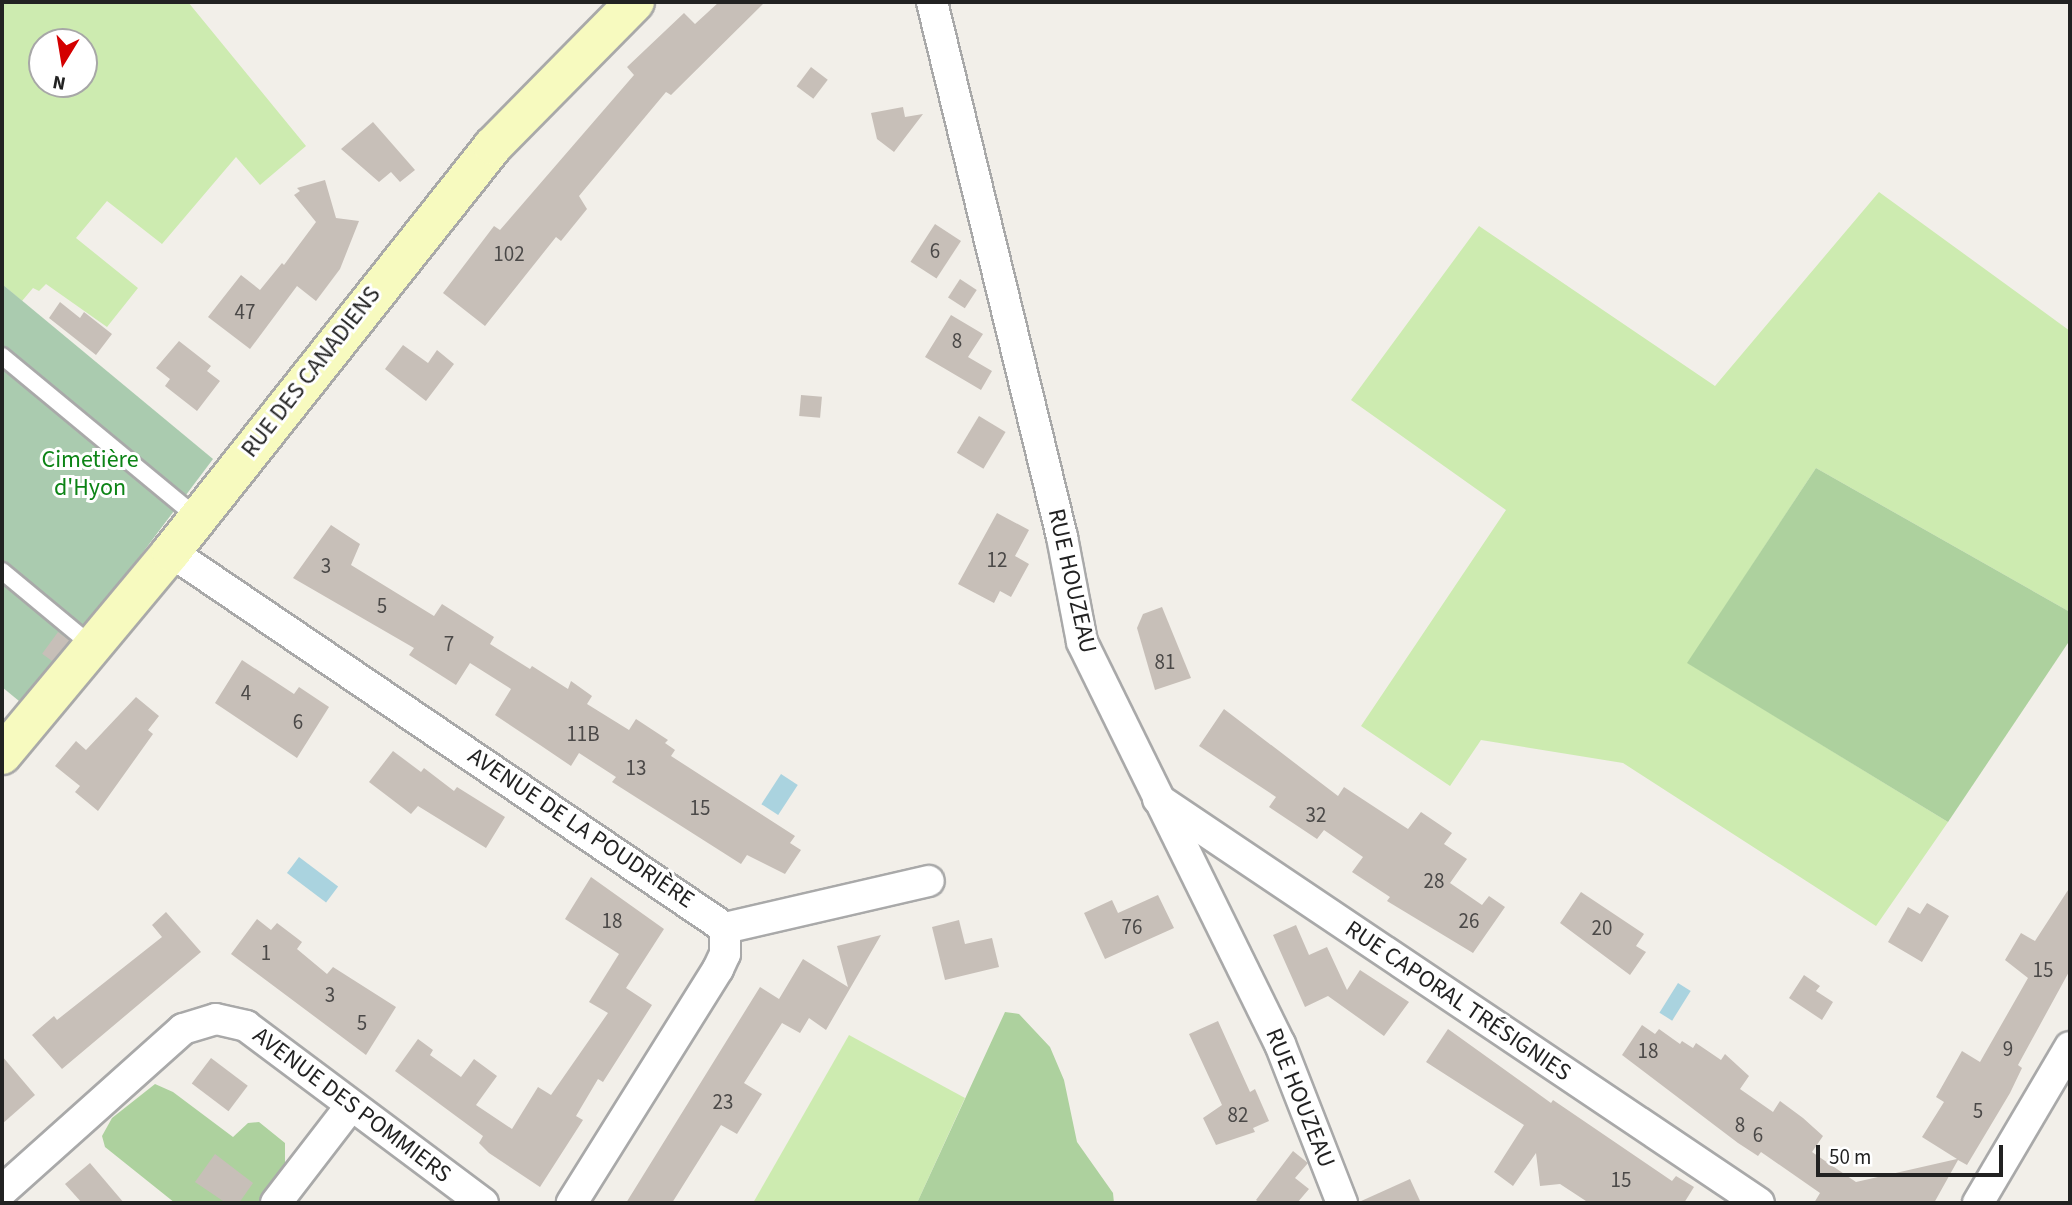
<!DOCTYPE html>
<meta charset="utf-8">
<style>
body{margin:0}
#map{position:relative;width:2072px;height:1205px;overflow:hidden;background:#f2efe9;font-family:"Source Sans 3",sans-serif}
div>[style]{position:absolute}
.grass>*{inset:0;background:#cdebb0}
.forest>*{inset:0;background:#add19e}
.cemetery>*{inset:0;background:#aacbaf}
.water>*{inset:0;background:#aad3df;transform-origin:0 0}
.building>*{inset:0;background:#c7bfb8;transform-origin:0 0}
.roads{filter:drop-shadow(2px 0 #a9a9a9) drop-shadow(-2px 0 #a9a9a9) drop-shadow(0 2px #a9a9a9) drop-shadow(0 -2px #a9a9a9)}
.lane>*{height:16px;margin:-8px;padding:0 8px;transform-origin:8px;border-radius:8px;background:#fff}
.street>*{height:30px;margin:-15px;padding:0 15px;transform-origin:15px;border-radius:15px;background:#fff}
.secondary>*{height:38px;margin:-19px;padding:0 19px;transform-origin:19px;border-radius:19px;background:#f7fabf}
span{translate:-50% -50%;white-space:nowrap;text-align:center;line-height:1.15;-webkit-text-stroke:6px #fff;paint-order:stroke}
.number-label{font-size:21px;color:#4b4948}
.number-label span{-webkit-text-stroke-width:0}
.street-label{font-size:24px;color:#222}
.park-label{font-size:24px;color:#0c8416}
.frame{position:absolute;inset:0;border:4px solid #222;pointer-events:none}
.north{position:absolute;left:28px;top:28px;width:70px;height:70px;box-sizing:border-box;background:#fff;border:2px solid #a7a7a7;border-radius:50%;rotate:191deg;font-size:19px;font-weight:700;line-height:28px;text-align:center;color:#222}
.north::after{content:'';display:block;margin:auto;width:24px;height:32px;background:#d40000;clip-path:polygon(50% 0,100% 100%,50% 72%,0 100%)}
.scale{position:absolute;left:1816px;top:1145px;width:187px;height:32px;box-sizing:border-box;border:4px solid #222;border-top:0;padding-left:9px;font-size:21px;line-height:24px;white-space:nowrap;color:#222;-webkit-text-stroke:5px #fff;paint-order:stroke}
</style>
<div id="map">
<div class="grass">
<div style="clip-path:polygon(evenodd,2px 2px,188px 2px,306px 146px,260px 185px,236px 157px,162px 244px,107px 201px,76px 238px,138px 288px,107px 327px,46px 284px,39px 291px,33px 288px,22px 301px,2px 284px,2px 2px,42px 42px,84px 42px,84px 84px,42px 84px,42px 42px)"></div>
<div style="clip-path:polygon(1879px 192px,2070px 331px,2070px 612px,1816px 468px,1688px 663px,1948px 822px,1876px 926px,1623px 763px,1481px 740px,1450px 786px,1361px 726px,1506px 510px,1351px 400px,1479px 226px,1715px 386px)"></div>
<div style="clip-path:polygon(849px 1035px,965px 1098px,917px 1203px,753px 1203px)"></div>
</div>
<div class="forest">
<div style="clip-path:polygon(1816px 468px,2070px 612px,2070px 640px,1948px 822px,1687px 663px)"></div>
<div style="clip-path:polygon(1005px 1012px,1019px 1014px,1050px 1047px,1064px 1080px,1077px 1142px,1113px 1193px,1114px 1203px,917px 1203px)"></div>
<div style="clip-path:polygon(155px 1084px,173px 1092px,233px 1137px,248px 1123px,259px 1122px,285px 1143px,285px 1175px,263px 1203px,175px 1203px,105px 1147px,102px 1136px,112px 1118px)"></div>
</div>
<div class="cemetery">
<div style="clip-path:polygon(2px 284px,213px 459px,83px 632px,19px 701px,2px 687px)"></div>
</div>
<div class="water">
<div style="left:781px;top:774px;width:20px;height:36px;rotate:33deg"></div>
<div style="left:299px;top:857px;width:49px;height:20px;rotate:37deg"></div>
<div style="left:1678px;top:983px;width:15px;height:35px;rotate:32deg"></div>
</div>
<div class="building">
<div style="clip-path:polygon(719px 2px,765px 2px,671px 95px,666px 92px,579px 196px,587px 209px,561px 241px,556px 237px,485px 326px,443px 293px,494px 226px,500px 230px,634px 75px,627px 67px,684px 13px,695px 24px)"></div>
<div style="left:811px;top:67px;width:21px;height:24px;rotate:37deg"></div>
<div style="clip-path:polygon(903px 107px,905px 117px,923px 114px,894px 152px,877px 139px,871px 113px)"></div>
<div style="clip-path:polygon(373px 122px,415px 170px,400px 182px,391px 172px,379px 182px,341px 149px)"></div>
<div style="clip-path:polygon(325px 180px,336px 218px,359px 221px,340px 269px,316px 301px,297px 286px,250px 349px,208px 317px,241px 275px,260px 290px,282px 263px,284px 265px,316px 222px,294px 195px,300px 191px,297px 188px)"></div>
<div style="left:935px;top:224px;width:31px;height:45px;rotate:33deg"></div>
<div style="left:960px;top:279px;width:20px;height:22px;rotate:33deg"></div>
<div style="clip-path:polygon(60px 302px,80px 318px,84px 312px,112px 334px,96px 355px,49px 318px)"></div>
<div style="clip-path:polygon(951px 315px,983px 334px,968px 357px,992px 371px,981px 390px,925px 357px)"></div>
<div style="clip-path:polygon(179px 341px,211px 366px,207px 371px,220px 381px,197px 411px,165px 386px,170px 379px,156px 368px)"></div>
<div style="clip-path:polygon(403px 345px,428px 363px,437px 350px,454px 364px,426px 401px,385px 369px)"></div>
<div style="left:801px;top:395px;width:21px;height:21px;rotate:5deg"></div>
<div style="left:979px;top:416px;width:31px;height:43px;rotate:31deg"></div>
<div style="clip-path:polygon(997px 513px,1029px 530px,1015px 556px,1029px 564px,1011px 597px,1000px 591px,994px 603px,958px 584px)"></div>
<div style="clip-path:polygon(331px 525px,360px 544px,351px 565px,434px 616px,442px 604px,494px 637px,490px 644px,530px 669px,532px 666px,568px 689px,571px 681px,592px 696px,587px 704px,629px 730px,636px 719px,668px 740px,665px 743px,675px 750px,671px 756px,795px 836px,790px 843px,801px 850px,785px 874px,747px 855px,741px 864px,612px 782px,616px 777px,579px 753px,571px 766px,540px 745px,495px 715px,511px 689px,470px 663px,456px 685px,409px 655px,414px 648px,293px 578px)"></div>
<div style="clip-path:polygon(1162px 607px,1191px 678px,1155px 690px,1137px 628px,1143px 614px)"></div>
<div style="left:58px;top:632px;width:14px;height:27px;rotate:36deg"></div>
<div style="clip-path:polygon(242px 660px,294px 694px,299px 687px,329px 707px,297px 758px,215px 703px)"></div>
<div style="clip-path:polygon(136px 697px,159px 716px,148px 730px,153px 734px,98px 811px,75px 792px,80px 786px,55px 766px,76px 741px,86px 750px)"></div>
<div style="clip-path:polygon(1224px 709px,1338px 796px,1344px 787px,1408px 829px,1421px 812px,1452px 833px,1444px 844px,1467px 859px,1450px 883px,1482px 905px,1489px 896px,1505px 907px,1473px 953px,1387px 901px,1390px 897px,1352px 872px,1363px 857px,1324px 830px,1317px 839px,1269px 807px,1276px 797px,1199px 746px)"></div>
<div style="clip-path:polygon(393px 751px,421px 772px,424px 768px,454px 791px,457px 787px,505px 817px,486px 848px,418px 806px,411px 814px,369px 782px)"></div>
<div style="clip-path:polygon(591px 877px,664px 929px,626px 988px,652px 1005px,603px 1082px,598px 1079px,576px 1116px,583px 1120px,540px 1187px,489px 1153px,479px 1143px,483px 1136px,395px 1071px,418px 1039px,433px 1050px,430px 1055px,461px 1077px,474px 1059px,497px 1076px,476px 1105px,512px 1129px,538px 1087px,551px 1095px,608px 1013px,589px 1002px,619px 954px,565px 919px)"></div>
<div style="clip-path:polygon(2070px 887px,2070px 970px,2018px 1065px,2022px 1068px,2010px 1093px,1967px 1165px,1958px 1160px,1934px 1203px,1814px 1203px,1820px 1193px,1761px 1152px,1758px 1156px,1738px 1143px,1622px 1055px,1642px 1025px,1655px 1034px,1659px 1029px,1680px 1044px,1682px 1041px,1693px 1048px,1696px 1043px,1721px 1060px,1725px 1054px,1749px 1076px,1740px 1089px,1773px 1112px,1780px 1101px,1803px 1118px,1823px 1136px,1812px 1152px,1856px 1182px,1957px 1159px,1922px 1137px,1944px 1102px,1936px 1097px,1962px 1051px,1980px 1062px,2028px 978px,2005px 960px,2021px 933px,2035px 941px)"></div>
<div style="clip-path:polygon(1581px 892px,1644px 934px,1636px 946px,1646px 952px,1630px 975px,1560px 923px)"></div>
<div style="clip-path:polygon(1158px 895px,1174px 928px,1105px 959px,1084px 913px,1112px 900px,1118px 913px)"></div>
<div style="clip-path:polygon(1927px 903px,1949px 916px,1922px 962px,1888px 942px,1908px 907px,1920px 914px)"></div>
<div style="clip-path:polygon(166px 912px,201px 952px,62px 1069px,32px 1035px,54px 1016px,57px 1020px,162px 937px,152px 925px)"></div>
<div style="clip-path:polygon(257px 919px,271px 930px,277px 923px,302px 942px,297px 949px,327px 974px,333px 967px,396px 1007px,366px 1055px,231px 954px)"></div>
<div style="clip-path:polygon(959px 920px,965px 944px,992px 938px,999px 967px,945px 980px,932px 927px)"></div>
<div style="clip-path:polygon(1296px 925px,1309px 955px,1327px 947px,1347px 990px,1360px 970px,1409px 1002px,1384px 1036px,1328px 996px,1305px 1007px,1273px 935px)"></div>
<div style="clip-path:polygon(881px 935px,826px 1030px,809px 1018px,800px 1033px,782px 1023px,744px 1083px,762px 1094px,737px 1134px,721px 1125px,672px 1203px,626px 1203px,760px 987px,779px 999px,803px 959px,848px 987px,837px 946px)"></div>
<div style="clip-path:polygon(1804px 975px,1820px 986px,1816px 991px,1833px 1002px,1822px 1020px,1789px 998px)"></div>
<div style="clip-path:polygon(1218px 1021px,1250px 1092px,1255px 1089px,1269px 1121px,1253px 1128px,1255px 1132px,1216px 1145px,1203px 1118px,1222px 1105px,1189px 1034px)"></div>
<div style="clip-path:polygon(1448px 1029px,1551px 1103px,1553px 1100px,1672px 1181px,1676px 1176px,1694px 1187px,1684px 1203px,1589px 1203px,1560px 1184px,1540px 1186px,1536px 1153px,1513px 1186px,1494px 1172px,1524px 1125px,1426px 1062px)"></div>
<div style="clip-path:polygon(2px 1056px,35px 1095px,2px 1124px)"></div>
<div style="left:211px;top:1058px;width:46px;height:32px;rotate:37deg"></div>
<div style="clip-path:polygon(1293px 1151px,1308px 1163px,1295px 1178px,1309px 1189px,1297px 1203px,1260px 1203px,1256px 1200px)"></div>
<div style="clip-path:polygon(215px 1154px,253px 1183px,239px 1203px,226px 1203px,195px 1182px)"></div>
<div style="clip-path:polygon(90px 1163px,124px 1203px,82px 1203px,65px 1184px)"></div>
<div style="clip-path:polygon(1410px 1179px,1421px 1203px,1359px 1203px,1359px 1202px)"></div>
</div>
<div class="roads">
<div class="lane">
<div style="left:2px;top:356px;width:254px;rotate:39.6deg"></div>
<div style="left:2px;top:571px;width:116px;rotate:39.7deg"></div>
</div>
<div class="street">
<div style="left:932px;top:2px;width:551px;rotate:76.34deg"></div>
<div style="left:1062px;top:537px;width:107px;rotate:79.2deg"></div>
<div style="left:1082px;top:642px;width:448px;rotate:63.8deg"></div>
<div style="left:1280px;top:1044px;width:171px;rotate:68.7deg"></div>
<div style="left:171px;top:552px;width:670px;rotate:34.16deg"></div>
<div style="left:725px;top:928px;width:26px;rotate:90deg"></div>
<div style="left:725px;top:954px;width:17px;rotate:115deg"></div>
<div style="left:718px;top:969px;width:276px;rotate:122deg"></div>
<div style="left:1158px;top:799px;width:724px;rotate:33.91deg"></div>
<div style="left:725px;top:928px;width:209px;rotate:-13deg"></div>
<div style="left:2px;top:1191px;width:243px;rotate:-41.8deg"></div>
<div style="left:183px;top:1029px;width:34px;rotate:-17deg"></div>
<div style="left:216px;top:1019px;width:31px;rotate:13deg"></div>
<div style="left:246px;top:1026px;width:296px;rotate:36.8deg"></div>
<div style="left:276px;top:1203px;width:121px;rotate:-52.4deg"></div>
<div style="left:1978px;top:1203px;width:181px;rotate:-59.5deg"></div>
</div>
<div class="secondary">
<div style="left:2px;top:755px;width:264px;rotate:-50.2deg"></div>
<div style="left:171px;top:552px;width:518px;rotate:-51.58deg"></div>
<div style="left:493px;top:146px;width:202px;rotate:-45.4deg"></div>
</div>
</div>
<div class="number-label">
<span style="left:935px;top:251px">6</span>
<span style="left:509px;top:254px">102</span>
<span style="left:245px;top:312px">47</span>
<span style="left:957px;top:341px">8</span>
<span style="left:997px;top:560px">12</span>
<span style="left:326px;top:566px">3</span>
<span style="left:382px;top:606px">5</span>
<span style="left:449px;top:644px">7</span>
<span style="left:1165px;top:662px">81</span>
<span style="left:246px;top:693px">4</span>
<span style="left:298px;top:722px">6</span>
<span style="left:583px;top:734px">11B</span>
<span style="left:636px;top:768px">13</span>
<span style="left:700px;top:808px">15</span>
<span style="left:1316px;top:815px">32</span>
<span style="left:1434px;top:881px">28</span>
<span style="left:612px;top:921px">18</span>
<span style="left:1469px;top:921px">26</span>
<span style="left:1132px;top:927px">76</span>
<span style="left:1602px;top:928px">20</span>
<span style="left:266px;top:953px">1</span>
<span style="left:2043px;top:970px">15</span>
<span style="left:330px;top:995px">3</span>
<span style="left:362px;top:1023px">5</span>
<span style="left:2008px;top:1049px">9</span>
<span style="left:1648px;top:1051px">18</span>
<span style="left:723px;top:1102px">23</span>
<span style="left:1978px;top:1111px">5</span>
<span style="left:1238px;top:1115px">82</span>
<span style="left:1740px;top:1125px">8</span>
<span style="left:1758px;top:1135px">6</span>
<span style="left:1621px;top:1180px">15</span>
</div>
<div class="street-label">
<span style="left:311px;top:372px;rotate:-52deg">RUE DES CANADIENS</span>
<span style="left:1072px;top:581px;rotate:77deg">RUE HOUZEAU</span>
<span style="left:581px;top:828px;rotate:34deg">AVENUE DE LA POUDRIÈRE</span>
<span style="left:1458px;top:1001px;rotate:34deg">RUE CAPORAL TRÉSIGNIES</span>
<span style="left:1300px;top:1098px;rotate:68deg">RUE HOUZEAU</span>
<span style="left:352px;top:1105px;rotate:37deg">AVENUE DES POMMIERS</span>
</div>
<div class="park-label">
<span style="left:90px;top:474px">Cimetière<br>d'Hyon</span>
</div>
<div class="frame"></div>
<div class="north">N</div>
<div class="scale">50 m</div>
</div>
